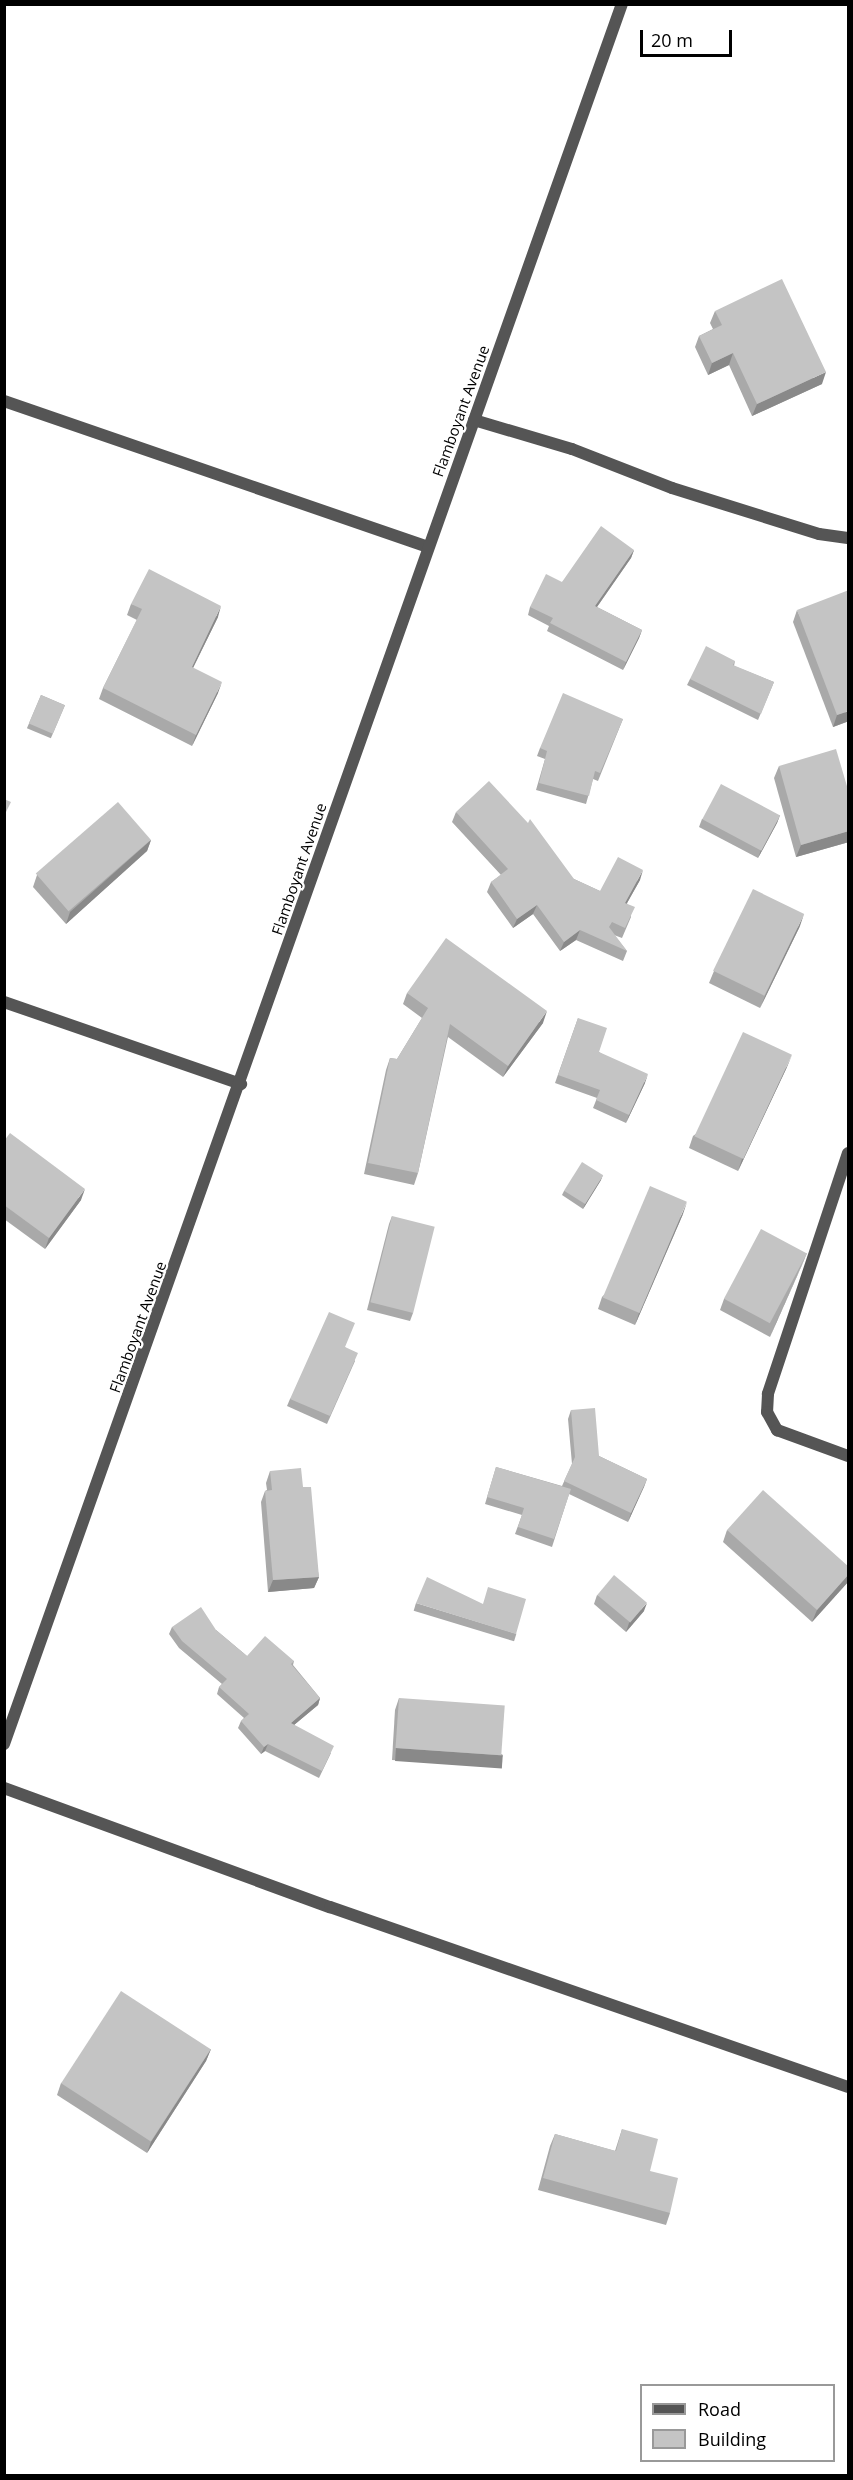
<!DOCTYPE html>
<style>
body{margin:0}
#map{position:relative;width:853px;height:2480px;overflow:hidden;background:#fff;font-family:"Open Sans",sans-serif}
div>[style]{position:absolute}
.street>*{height:12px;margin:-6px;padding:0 6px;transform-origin:6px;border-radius:6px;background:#555}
.wall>*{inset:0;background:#a9a9a9;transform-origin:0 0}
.shaded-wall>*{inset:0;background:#898989;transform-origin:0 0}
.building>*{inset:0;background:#c4c4c4;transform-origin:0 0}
span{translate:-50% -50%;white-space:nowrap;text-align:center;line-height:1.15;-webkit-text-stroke:4.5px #fff;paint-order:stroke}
.street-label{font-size:15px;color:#000}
.frame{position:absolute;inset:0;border:6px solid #000;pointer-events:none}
.legend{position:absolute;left:640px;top:2384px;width:195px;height:78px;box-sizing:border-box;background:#fff;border:2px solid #999;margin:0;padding:8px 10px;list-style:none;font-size:18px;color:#000}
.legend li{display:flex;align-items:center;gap:12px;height:30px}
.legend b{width:30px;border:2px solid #999}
.scale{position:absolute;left:640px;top:30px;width:92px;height:27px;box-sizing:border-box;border:3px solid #000;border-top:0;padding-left:8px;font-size:18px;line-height:21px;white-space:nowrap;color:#000;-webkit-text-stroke:4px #fff;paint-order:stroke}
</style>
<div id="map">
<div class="street">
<div style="left:4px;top:401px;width:447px;rotate:19deg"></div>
<div style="left:474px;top:420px;width:102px;rotate:16.5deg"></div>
<div style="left:572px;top:449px;width:107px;rotate:21.3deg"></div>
<div style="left:672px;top:488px;width:154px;rotate:17.4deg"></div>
<div style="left:819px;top:534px;width:29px;rotate:8deg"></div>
<div style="left:4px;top:1002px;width:251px;rotate:19.1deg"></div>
<div style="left:848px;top:1153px;width:254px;rotate:108.4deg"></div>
<div style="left:768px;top:1394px;width:18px;rotate:93deg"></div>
<div style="left:767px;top:1412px;width:21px;rotate:61deg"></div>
<div style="left:777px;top:1430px;width:76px;rotate:20.1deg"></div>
<div style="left:4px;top:1744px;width:1846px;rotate:-70.45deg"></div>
<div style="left:4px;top:1788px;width:347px;rotate:20.1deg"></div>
<div style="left:330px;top:1907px;width:548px;rotate:19.16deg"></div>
</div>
<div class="wall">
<div style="clip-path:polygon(715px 311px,822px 384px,752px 416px,729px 365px,708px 375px,695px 347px,699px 336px,713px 329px,710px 323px)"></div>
<div style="clip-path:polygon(634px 550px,631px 558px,597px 607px,642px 630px,639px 638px,623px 670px,547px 631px,549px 626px,528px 615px,530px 607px,562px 582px)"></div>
<div style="clip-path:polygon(131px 604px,218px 617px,193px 668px,218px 693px,192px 746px,99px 699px,103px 688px,137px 620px,127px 615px)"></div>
<div style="clip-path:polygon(797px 610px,849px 721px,833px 727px,793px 622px)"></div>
<div style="clip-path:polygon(735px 661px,734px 666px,774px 682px,758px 720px,687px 685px,690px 679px)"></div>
<div style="left:41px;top:695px;width:26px;height:36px;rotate:23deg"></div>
<div style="clip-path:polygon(623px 719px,598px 781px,593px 779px,586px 804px,536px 790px,545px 759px,537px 756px,540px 748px)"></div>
<div style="clip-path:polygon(779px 766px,849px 793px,849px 842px,796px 857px,774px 778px)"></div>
<div style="clip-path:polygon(456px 812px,574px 879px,600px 891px,640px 880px,627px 903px,631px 917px,622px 938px,614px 935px,627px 951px,623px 961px,576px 940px,560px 951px,533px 914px,513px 928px,487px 892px,491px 882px,501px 875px,452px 822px)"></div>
<div style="clip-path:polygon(780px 815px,777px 823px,758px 858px,699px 827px,702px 819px)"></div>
<div style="clip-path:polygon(151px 840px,147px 851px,66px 924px,33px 887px,37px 875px)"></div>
<div style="clip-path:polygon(800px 926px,760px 1008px,709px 983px,714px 971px)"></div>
<div style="clip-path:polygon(407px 993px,543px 1023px,503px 1077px,448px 1037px,418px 1173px,414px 1185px,364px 1174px,386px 1070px,390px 1058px,397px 1059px,422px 1018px,403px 1004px)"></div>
<div style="clip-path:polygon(578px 1018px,599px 1052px,645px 1083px,626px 1123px,593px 1108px,597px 1098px,555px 1083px)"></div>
<div style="clip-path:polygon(787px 1067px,738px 1171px,689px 1148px,693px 1136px)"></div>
<div style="clip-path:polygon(4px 1141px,81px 1200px,45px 1249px,4px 1219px)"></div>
<div style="clip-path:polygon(601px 1180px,583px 1209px,562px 1195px,564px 1191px)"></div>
<div style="clip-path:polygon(683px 1214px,635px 1325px,598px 1309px,602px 1297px)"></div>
<div style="clip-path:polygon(392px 1216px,413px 1313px,410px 1321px,367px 1310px,389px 1224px)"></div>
<div style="clip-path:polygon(807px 1253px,770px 1337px,720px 1310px,724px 1299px)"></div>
<div style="clip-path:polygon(345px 1347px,355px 1361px,327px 1424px,287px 1406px,290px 1399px)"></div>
<div style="clip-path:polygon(571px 1410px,599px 1456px,647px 1479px,628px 1522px,569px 1494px,552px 1547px,515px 1534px,522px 1515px,485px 1504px,496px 1467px,562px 1486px,572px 1464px,568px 1419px)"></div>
<div style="clip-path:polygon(270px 1471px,303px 1487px,319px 1577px,314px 1588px,268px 1592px,261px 1502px,265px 1491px,267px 1490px,266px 1483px)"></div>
<div style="clip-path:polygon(727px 1530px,849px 1567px,849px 1579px,848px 1582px,812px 1622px,723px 1542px)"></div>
<div style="clip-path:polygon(597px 1595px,644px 1611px,626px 1632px,594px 1604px)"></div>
<div style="left:416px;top:1603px;width:105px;height:8px;rotate:17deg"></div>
<div style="clip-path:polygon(172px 1627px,216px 1630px,247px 1656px,294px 1661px,293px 1665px,320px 1698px,318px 1705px,294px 1725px,331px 1753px,319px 1778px,265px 1751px,261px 1754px,238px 1728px,241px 1721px,244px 1718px,217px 1694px,219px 1687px,222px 1684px,179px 1648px,169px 1634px)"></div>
<div style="clip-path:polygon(399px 1698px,503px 1755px,498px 1767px,392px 1760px,395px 1710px)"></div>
<div style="clip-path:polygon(211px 2049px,206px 2061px,147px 2153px,57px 2095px,61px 2083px)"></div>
<div style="clip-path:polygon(622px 2129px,650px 2171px,670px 2213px,666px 2225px,538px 2190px,550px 2146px,555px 2134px,615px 2151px)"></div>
</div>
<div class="shaded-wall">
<div style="clip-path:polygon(733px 353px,729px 365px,708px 375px,712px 363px)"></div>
<div style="clip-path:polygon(826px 372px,822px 384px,752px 416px,757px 404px)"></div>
<div style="clip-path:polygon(634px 550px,631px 558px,592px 614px,595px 606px)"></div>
<div style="clip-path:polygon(221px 606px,218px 617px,188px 678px,192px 667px)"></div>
<div style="clip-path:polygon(642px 630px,639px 638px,623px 670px,626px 662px)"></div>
<div style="clip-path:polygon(222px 682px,218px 693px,192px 746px,196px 735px)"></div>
<div style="clip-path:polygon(849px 711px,849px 721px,833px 727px,837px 715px)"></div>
<div style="clip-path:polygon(780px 815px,777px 823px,758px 858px,761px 850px)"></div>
<div style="clip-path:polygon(849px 831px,849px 842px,796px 857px,801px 845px)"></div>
<div style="clip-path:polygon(151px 840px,147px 851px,66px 924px,70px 912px)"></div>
<div style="clip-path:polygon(643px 870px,640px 880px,622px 912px,625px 903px)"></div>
<div style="clip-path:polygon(537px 905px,533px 914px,513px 928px,517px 919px)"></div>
<div style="clip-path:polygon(804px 914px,800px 926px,760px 1008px,765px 996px)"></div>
<div style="clip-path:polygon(580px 930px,576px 940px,560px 951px,564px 942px)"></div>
<div style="clip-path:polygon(547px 1011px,543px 1023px,503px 1077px,508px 1066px)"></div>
<div style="clip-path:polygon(792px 1055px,787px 1067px,738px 1171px,742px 1159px)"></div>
<div style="clip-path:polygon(648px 1074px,645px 1083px,626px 1123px,629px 1115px)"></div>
<div style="clip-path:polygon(603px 1175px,601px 1180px,583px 1209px,585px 1204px)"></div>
<div style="clip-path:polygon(85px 1189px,81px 1200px,45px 1249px,49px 1238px)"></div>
<div style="clip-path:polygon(687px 1202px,683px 1214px,635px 1325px,639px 1313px)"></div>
<div style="clip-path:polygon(807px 1253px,802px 1265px,770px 1337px,775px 1325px)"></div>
<div style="clip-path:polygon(647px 1479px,644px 1487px,628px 1522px,631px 1513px)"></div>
<div style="clip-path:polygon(849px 1574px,848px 1582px,812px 1622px,817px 1610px)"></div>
<div style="clip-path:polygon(319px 1577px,314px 1588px,268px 1592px,273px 1580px)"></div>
<div style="clip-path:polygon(647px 1603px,644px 1611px,626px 1632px,629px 1623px)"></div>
<div style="clip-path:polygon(320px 1698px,318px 1705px,288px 1730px,291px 1723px)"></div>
<div style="clip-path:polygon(268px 1744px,265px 1751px,261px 1754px,264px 1747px)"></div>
<div style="left:396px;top:1748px;width:107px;height:13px;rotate:4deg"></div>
<div style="clip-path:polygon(211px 2049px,206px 2061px,147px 2153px,151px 2142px)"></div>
</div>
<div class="building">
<div style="clip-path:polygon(782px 279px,826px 372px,757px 404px,733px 353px,712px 363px,699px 336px,722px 325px,715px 311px)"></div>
<div style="clip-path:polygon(601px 526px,634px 550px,595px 606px,642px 630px,626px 662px,550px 623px,553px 618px,530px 607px,546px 574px,562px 582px)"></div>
<div style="clip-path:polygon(149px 569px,221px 606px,192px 667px,222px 682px,196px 735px,103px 688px,142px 609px,131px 604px)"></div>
<div style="clip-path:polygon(849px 590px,849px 711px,837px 715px,797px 610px)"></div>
<div style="clip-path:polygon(706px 646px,735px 661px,733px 665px,774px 682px,761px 714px,690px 679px)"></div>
<div style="clip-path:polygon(563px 693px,623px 719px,600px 773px,595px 771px,589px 796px,539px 783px,547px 751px,540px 748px)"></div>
<div style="left:41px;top:695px;width:26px;height:31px;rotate:23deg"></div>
<div style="clip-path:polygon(836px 749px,849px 793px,849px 831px,801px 845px,779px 766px)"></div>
<div style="clip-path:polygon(489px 781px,528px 823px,530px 819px,574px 879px,600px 891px,618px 857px,643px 870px,625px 903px,635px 907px,625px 928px,612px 922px,609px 927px,627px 951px,580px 930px,564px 942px,537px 905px,517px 919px,491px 882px,508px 869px,456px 812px)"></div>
<div style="left:721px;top:784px;width:67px;height:40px;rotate:28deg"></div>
<div style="clip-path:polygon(4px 799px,11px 802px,4px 816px)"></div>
<div style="left:118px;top:802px;width:50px;height:109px;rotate:49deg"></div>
<div style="left:753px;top:889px;width:57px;height:91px;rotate:26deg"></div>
<div style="clip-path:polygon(446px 938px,547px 1011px,508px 1066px,450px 1024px,418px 1173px,368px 1163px,390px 1058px,397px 1059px,428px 1008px,407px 993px)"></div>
<div style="clip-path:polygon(578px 1018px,607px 1028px,599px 1052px,648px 1074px,629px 1115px,596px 1100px,600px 1090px,558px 1075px)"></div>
<div style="left:743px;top:1032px;width:54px;height:115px;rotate:25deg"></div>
<div style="clip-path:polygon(10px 1133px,85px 1189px,49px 1238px,4px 1205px,4px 1141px)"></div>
<div style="left:582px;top:1162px;width:25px;height:34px;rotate:32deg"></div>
<div style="left:650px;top:1186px;width:40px;height:121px;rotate:23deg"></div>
<div style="left:392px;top:1216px;width:44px;height:89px;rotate:14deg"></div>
<div style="left:761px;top:1229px;width:52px;height:79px;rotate:28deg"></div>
<div style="clip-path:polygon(329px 1312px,355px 1323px,345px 1347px,358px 1353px,330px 1416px,290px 1399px)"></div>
<div style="clip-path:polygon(595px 1408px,599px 1456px,647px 1479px,631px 1513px,564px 1481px,575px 1457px,571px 1410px)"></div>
<div style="clip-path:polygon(496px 1467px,571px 1489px,554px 1539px,518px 1527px,524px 1508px,487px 1497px)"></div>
<div style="clip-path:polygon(301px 1468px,303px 1487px,311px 1487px,319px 1577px,273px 1580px,265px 1491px,272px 1490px,270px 1471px)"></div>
<div style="clip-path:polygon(763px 1490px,849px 1567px,849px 1574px,817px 1610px,727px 1530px)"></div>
<div style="left:614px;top:1575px;width:43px;height:26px;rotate:40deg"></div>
<div style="clip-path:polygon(427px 1577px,483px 1604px,488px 1587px,526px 1599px,516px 1634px,416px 1603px)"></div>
<div style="clip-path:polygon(201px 1607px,216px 1630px,247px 1656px,265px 1636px,294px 1661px,291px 1664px,320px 1698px,291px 1723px,334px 1746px,322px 1771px,268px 1744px,264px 1747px,241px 1721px,249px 1714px,219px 1687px,227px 1679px,182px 1641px,172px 1627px)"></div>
<div style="left:399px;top:1698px;width:106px;height:50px;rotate:4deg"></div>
<div style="left:121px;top:1991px;width:107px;height:110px;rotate:33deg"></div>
<div style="clip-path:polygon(622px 2129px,658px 2139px,650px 2171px,678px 2178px,670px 2213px,543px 2178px,555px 2134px,616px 2151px)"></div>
</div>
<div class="street-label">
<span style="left:461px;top:411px;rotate:-70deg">Flamboyant Avenue</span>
<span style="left:299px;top:869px;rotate:-71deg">Flamboyant Avenue</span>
<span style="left:138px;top:1327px;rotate:-70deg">Flamboyant Avenue</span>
</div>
<div class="frame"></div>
<ul class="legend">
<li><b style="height:8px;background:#555"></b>Road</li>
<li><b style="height:16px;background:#c4c4c4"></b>Building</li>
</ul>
<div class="scale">20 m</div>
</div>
